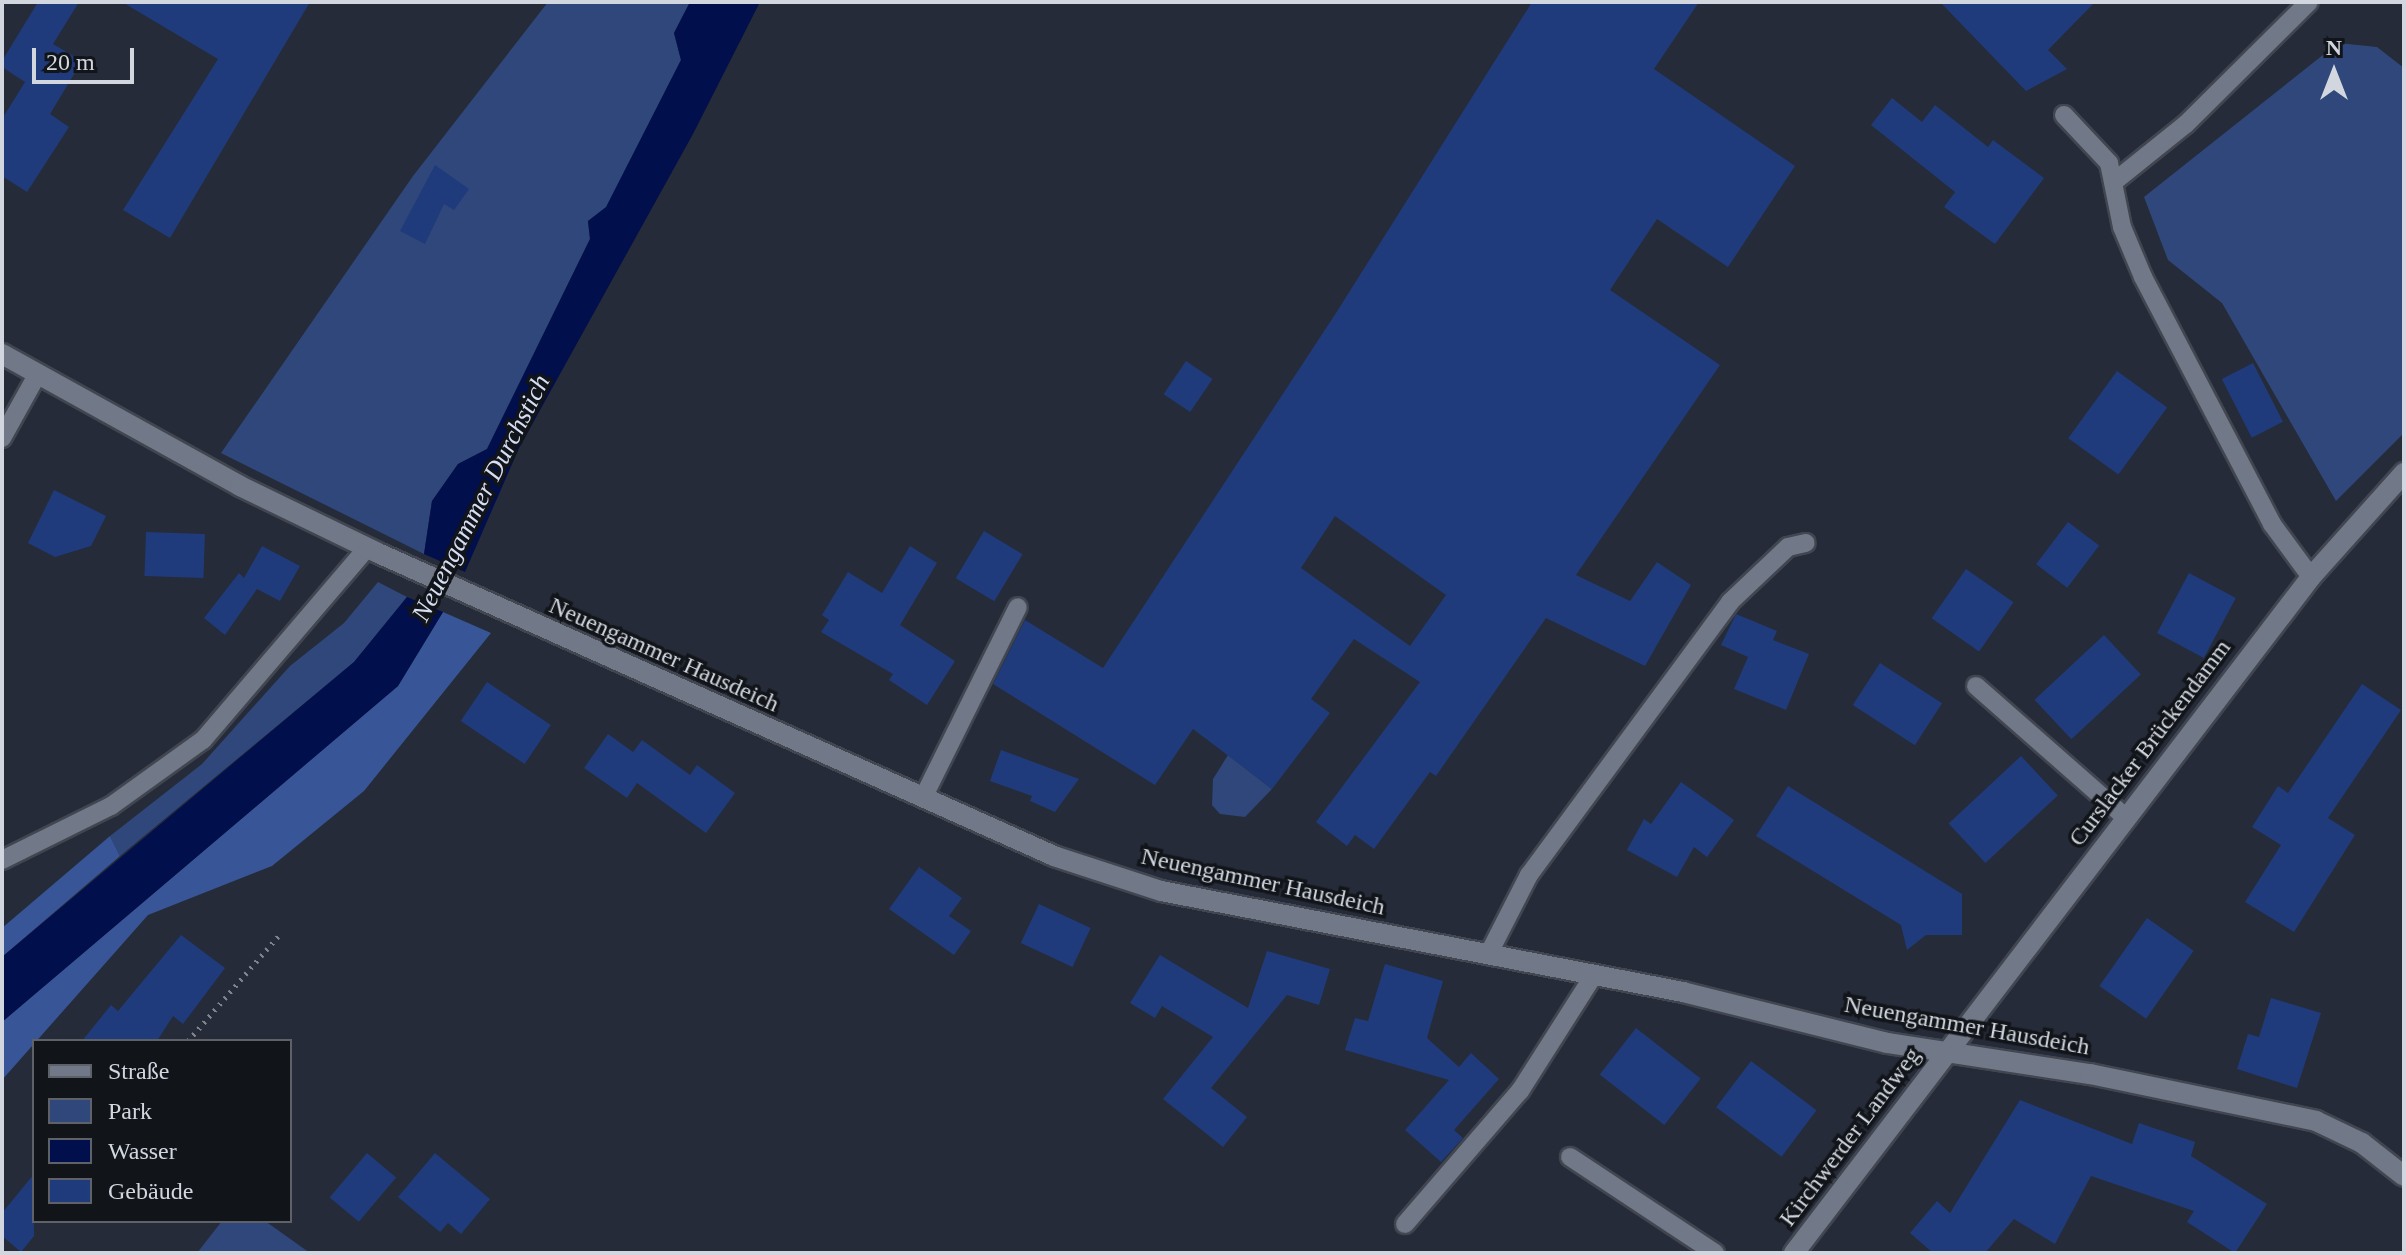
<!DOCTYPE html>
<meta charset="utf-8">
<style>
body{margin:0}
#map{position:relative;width:2406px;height:1255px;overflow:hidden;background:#252b38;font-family:"Times New Roman",serif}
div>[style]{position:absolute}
.green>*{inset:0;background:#2f477b}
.forest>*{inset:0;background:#375597}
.water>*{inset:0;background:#020f4d}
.stream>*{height:10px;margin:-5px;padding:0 5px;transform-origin:5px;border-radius:5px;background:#020f4d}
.building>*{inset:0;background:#203b7b;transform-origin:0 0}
.path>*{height:5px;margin-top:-2.5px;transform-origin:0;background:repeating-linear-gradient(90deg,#7e838d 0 2px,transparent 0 8px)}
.roads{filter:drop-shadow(2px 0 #414651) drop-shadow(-2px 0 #414651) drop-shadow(0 2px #414651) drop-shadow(0 -2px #414651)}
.service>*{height:18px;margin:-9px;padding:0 9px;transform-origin:9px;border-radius:9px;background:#717887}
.tertiary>*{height:20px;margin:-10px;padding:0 10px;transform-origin:10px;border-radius:10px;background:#717887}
span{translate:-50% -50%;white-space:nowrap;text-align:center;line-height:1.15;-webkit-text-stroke:7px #111419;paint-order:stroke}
.street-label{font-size:24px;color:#d2d7df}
.water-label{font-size:26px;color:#d5def2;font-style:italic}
.frame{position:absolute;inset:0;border:4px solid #d2d7df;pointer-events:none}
.legend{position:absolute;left:32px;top:1039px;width:260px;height:184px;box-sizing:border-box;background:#111419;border:2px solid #5e6268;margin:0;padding:10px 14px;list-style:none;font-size:24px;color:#d2d7df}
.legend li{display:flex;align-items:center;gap:16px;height:40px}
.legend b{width:40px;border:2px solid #5e6268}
.north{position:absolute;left:2294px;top:32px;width:80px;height:80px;-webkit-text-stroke:6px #111419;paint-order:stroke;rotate:0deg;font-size:22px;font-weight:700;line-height:32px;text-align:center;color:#d2d7df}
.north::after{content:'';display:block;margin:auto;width:28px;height:36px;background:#d2d7df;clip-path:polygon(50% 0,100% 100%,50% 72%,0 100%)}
.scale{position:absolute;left:32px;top:48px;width:102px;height:36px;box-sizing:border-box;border:4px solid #d2d7df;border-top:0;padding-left:10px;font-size:24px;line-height:28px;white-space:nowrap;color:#d2d7df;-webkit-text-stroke:6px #111419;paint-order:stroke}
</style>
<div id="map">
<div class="green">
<div style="clip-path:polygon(548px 2px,690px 2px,674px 33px,681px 60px,606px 208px,588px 221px,590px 239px,487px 449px,458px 464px,432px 501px,424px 554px,221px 453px,413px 176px)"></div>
<div style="clip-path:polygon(2338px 43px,2377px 47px,2404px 68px,2404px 433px,2336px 501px,2222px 303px,2168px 260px,2144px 197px)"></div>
<div style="clip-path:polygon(378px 582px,407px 597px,354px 662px,120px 856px,110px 836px,202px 764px,290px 666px,344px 623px)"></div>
<div style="clip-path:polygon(1228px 755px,1272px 789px,1245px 817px,1220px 814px,1212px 805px,1213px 779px)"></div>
<div style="clip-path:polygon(222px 1221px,265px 1221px,310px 1253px,197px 1253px)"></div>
</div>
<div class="forest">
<div style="clip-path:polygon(443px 612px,491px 633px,364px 791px,272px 866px,148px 915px,2px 1080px,2px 1022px,398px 686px)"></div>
<div style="clip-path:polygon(110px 836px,120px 856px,2px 957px,2px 928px)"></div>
</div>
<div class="water">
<div style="clip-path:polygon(690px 2px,760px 2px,693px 134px,519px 448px,465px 572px,424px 554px,432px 501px,458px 464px,487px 449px,590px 239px,588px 221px,606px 207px,681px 60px,674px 33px)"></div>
<div style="clip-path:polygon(407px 597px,443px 612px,398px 686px,2px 1022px,2px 957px,354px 662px)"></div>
</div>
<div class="stream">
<div style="left:424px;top:615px;width:68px;rotate:-63.8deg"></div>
</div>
<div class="building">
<div style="clip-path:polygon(38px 2px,79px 2px,53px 44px,82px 61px,50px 114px,69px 127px,27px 192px,2px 176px,2px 119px,25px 82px,2px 67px,2px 61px)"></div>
<div style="clip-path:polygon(122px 2px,310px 2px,170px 238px,123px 210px,218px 59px)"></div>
<div style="clip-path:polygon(evenodd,1532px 2px,1699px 2px,1654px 69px,1795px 166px,1728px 267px,1657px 219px,1610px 290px,1720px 365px,1576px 575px,1630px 601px,1657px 562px,1691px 585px,1645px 666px,1546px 618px,1436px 776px,1430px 772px,1374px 849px,1355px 835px,1347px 846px,1316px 822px,1420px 682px,1354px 639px,1311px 699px,1330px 713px,1272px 789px,1193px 729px,1155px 785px,993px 684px,1025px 620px,1103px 668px,1336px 313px,1532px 2px,1335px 516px,1446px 595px,1410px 646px,1301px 568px,1335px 516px)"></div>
<div style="clip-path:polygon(1940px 2px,2095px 2px,2048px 50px,2067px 69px,2026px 91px)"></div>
<div style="clip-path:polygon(1892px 98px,1922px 122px,1935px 105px,1988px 147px,1993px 140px,2044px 178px,1995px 244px,1944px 207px,1955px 192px,1871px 125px)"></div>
<div style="clip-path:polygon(435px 165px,469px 189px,454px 210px,444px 204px,425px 244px,400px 231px)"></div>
<div style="left:1186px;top:361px;width:32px;height:40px;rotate:34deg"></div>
<div style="left:2253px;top:363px;width:66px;height:35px;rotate:63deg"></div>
<div style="left:2117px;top:371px;width:62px;height:83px;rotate:36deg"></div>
<div style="clip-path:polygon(54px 490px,106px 516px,91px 546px,55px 557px,28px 543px)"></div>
<div style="left:2068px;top:522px;width:39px;height:53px;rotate:37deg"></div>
<div style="left:984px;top:531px;width:45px;height:55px;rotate:31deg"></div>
<div style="left:146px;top:532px;width:59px;height:44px;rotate:2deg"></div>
<div style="clip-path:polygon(262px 546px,300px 566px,280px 601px,257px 589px,225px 635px,204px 618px,239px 573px,244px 578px)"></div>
<div style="clip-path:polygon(910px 546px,937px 563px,900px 625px,955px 661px,927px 705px,889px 680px,893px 674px,821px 632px,829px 620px,822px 615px,848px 572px,882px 593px)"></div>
<div style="left:1966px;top:569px;width:58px;height:60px;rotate:35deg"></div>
<div style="left:2189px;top:573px;width:53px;height:68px;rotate:28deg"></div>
<div style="clip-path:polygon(1736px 614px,1777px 631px,1773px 640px,1809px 654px,1786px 710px,1734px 689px,1748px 657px,1721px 645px)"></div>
<div style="left:2104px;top:635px;width:54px;height:95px;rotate:47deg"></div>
<div style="left:1880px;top:663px;width:74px;height:50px;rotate:33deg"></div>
<div style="left:487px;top:682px;width:77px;height:47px;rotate:34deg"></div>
<div style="clip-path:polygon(2362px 684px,2401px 710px,2328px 818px,2355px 835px,2294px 932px,2245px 902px,2281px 845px,2252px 827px,2278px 786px,2288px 793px)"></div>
<div style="clip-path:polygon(608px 734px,633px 752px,642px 740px,690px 775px,697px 765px,735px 793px,706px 833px,637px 783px,627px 798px,584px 768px)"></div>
<div style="clip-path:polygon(1001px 750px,1079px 779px,1055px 812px,1030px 801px,1032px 796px,990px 781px)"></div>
<div style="left:2021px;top:756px;width:54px;height:99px;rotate:47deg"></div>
<div style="clip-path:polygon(1681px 782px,1734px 820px,1707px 857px,1694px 847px,1677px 877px,1627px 850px,1644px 819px,1651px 824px)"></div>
<div style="clip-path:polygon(1788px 786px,1962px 894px,1962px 935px,1926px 935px,1907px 950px,1901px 925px,1756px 836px)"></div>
<div style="clip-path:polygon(919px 867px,962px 898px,949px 916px,971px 931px,954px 955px,889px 909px)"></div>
<div style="left:1039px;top:904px;width:57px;height:43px;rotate:25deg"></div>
<div style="left:2147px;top:918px;width:57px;height:83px;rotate:35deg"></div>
<div style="clip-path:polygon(181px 935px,225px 968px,183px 1024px,173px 1016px,157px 1041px,82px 1041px,111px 1005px,118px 1011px)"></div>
<div style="clip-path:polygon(1267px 951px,1330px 969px,1319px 1005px,1287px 995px,1211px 1088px,1247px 1117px,1223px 1147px,1163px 1099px,1213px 1037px,1162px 1006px,1155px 1018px,1130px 1003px,1160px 955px,1248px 1008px)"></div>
<div style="clip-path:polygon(1385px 964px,1443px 981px,1427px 1038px,1459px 1067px,1471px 1053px,1499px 1079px,1454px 1130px,1463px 1138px,1441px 1162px,1405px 1130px,1449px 1080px,1345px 1050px,1355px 1018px,1368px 1021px)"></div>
<div style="clip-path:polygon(2271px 998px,2321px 1013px,2297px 1088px,2237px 1069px,2248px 1034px,2259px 1037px)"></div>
<div style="left:1636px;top:1028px;width:82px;height:59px;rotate:38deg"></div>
<div style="left:1751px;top:1061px;width:82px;height:58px;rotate:37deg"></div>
<div style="clip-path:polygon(2020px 1100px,2132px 1144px,2139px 1123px,2195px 1142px,2191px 1156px,2267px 1204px,2235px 1253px,2187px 1222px,2194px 1211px,2091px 1176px,2055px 1244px,2014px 1219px,1985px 1253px,1933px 1253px,1910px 1233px,1937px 1201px,1950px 1213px)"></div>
<div style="left:367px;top:1153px;width:38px;height:58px;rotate:40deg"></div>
<div style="clip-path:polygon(435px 1153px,490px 1199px,461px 1234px,448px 1223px,440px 1232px,398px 1197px)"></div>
<div style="clip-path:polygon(34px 1174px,34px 1236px,21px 1252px,2px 1236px,2px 1213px)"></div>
</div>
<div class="path">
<div style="left:188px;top:1041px;width:141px;rotate:-49.3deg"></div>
</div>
<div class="roads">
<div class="service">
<div style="left:2064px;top:115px;width:66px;rotate:46.8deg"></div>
<div style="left:2109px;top:163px;width:65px;rotate:78.5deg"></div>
<div style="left:2122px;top:227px;width:54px;rotate:67.2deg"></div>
<div style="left:2143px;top:277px;width:279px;rotate:62.4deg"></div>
<div style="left:2272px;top:524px;width:66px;rotate:53.7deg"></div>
<div style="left:2115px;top:181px;width:91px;rotate:-38.8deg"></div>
<div style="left:2186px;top:124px;width:173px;rotate:-44.8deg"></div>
<div style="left:2px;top:438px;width:72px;rotate:-60.9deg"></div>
<div style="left:1976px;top:686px;width:198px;rotate:41.3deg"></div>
<div style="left:923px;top:798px;width:213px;rotate:-63.6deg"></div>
<div style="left:2px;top:860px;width:122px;rotate:-26.4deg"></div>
<div style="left:111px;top:806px;width:113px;rotate:-35.7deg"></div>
<div style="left:203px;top:740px;width:253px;rotate:-49.5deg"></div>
<div style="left:1488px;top:955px;width:90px;rotate:-62.9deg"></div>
<div style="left:1529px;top:875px;width:339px;rotate:-53.6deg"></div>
<div style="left:1730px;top:602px;width:80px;rotate:-43.5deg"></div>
<div style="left:1788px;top:547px;width:18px;rotate:-13deg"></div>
<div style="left:1570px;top:1157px;width:174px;rotate:33.5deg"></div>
<div style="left:1405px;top:1224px;width:176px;rotate:-49.2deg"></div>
<div style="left:1520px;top:1091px;width:138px;rotate:-57.5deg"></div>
</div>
<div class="tertiary">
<div style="left:2px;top:354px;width:272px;rotate:29deg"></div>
<div style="left:240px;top:486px;width:153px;rotate:25.9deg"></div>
<div style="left:378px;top:553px;width:741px;rotate:24.14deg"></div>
<div style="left:1054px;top:856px;width:113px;rotate:18.1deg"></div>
<div style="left:1161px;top:891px;width:532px;rotate:10.95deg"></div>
<div style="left:1683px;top:992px;width:210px;rotate:14deg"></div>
<div style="left:1887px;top:1043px;width:205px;rotate:8.7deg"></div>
<div style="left:2090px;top:1074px;width:231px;rotate:11.7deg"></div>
<div style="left:2316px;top:1121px;width:51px;rotate:25.6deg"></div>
<div style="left:2362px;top:1143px;width:53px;rotate:38.2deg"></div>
<div style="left:1794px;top:1253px;width:851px;rotate:-52.59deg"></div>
<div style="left:2311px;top:577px;width:140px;rotate:-48.2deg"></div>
</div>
</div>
<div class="street-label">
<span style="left:664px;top:655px;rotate:24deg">Neuengammer Hausdeich</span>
<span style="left:2150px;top:743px;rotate:-53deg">Curslacker Brückendamm</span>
<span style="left:1263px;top:882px;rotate:12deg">Neuengammer Hausdeich</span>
<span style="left:1967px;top:1026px;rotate:10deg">Neuengammer Hausdeich</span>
<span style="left:1850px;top:1137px;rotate:-53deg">Kirchwerder Landweg</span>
</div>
<div class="water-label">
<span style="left:481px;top:498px;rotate:-63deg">Neuengammer Durchstich</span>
</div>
<div class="frame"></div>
<ul class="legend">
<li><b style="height:10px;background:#717887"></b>Straße</li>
<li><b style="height:22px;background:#2f477b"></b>Park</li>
<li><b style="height:22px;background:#020f4d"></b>Wasser</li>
<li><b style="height:22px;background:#203b7b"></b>Gebäude</li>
</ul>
<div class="north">N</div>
<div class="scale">20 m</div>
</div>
